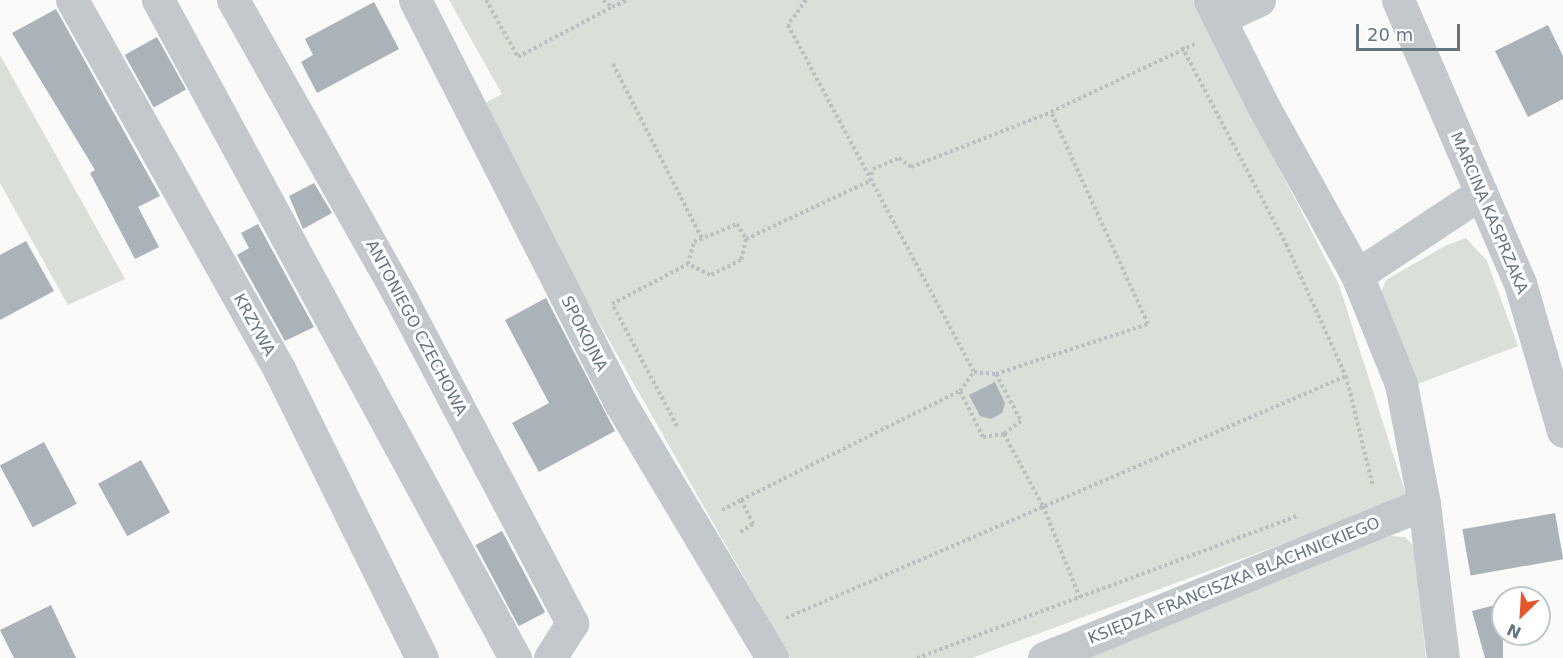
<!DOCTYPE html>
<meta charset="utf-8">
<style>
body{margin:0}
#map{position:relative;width:1563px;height:658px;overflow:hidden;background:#fafaf8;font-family:"DejaVu Sans",sans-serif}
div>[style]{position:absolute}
.green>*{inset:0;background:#dadfd7}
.building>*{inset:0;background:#aab3b9;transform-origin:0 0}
.path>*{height:4px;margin-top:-2px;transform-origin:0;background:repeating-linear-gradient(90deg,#bbbfc2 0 3px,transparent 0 6px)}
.minor>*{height:33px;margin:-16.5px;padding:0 16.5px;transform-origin:16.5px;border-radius:16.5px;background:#c3c8cc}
span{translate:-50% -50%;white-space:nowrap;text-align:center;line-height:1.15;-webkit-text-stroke:6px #fff;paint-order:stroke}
.street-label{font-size:16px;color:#657683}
.north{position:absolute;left:1491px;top:586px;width:60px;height:60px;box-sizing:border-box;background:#fff;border:2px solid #c1c8cd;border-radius:50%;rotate:205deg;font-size:16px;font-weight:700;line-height:24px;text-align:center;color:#657683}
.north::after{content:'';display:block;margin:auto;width:21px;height:27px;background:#e4572e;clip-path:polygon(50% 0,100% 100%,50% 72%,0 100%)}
.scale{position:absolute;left:1356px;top:24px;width:104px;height:27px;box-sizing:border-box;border:3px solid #657683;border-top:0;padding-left:8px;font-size:18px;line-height:21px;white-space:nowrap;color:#657683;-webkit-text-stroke:4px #fff;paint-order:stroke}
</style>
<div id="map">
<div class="green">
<div style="clip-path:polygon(449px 0,1193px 0,1339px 285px,1407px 498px,972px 658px,790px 658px,503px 154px,479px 106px,502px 94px)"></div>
<div style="clip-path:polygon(0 55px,125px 279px,68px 305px,0 183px)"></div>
<div style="clip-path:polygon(1466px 238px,1487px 261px,1518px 346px,1415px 385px,1381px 292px,1386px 280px,1445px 246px)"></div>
<div style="clip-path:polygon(1390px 536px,1405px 537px,1414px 546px,1426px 658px,1089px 658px)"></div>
</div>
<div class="building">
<div style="clip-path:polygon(374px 2px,399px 49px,317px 93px,301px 62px,313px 55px,305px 39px)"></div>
<div style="clip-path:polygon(56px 9px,160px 196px,138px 207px,159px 247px,135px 259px,90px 173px,95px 170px,12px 33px)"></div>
<div style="clip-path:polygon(1548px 25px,1563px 56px,1563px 99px,1528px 117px,1495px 51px)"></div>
<div style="left:157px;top:37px;width:60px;height:37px;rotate:61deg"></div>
<div style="clip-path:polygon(314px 183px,332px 213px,303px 229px,289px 196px)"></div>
<div style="clip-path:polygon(258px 224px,314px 327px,285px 341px,237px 255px,249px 248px,241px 233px)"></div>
<div style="clip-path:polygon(26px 241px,54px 291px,0 320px,0 255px)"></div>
<div style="clip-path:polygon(546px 298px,615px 431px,539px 472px,512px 423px,549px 403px,505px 320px)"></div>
<div style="clip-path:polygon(995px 382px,1005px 403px,1002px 413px,991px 419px,980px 416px,969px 395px)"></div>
<div style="left:44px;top:442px;width:70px;height:50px;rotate:62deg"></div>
<div style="left:141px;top:460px;width:60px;height:49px;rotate:61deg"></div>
<div style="left:1555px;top:513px;width:47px;height:94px;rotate:80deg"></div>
<div style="left:502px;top:531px;width:92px;height:30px;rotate:62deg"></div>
<div style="clip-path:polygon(1503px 603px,1503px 658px,1485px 658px,1472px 611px)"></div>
<div style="clip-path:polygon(51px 605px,76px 658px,14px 658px,0 630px)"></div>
</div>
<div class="path">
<div style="left:486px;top:0;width:65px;rotate:60.7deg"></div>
<div style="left:518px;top:57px;width:106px;rotate:-28deg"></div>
<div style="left:603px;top:0;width:11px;rotate:38deg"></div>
<div style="left:612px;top:7px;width:17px;rotate:-24deg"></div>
<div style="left:806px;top:0;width:31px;rotate:126deg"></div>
<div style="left:788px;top:25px;width:394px;rotate:61.8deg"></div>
<div style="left:1182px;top:47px;width:223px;rotate:62.2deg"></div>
<div style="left:1286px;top:244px;width:145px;rotate:65.6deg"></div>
<div style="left:1346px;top:376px;width:114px;rotate:76.3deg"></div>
<div style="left:613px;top:64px;width:196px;rotate:63deg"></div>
<div style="left:737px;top:224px;width:17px;rotate:59deg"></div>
<div style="left:746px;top:239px;width:22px;rotate:103deg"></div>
<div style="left:741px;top:260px;width:34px;rotate:154deg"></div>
<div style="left:710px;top:275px;width:25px;rotate:-153deg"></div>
<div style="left:688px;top:264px;width:23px;rotate:-75deg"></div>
<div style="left:694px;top:242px;width:47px;rotate:-22.7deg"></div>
<div style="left:746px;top:239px;width:137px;rotate:-25.1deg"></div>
<div style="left:870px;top:181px;width:12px;rotate:-76deg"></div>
<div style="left:873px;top:169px;width:28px;rotate:-23deg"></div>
<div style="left:899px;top:158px;width:15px;rotate:37deg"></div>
<div style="left:911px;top:167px;width:150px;rotate:-21.4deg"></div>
<div style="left:1051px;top:112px;width:159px;rotate:-25.3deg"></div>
<div style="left:996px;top:374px;width:160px;rotate:-18.2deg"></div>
<div style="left:1148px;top:324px;width:233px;rotate:-114.6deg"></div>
<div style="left:677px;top:426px;width:138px;rotate:-118deg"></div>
<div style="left:612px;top:304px;width:86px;rotate:-27.8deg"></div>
<div style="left:1004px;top:434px;width:82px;rotate:61.6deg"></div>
<div style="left:1043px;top:506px;width:99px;rotate:68.1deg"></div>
<div style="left:741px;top:500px;width:245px;rotate:-26.5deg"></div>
<div style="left:960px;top:391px;width:24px;rotate:-54deg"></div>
<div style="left:974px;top:372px;width:22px;rotate:5deg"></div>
<div style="left:996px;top:374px;width:53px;rotate:62deg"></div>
<div style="left:1021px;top:421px;width:21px;rotate:143deg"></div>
<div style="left:1004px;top:434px;width:21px;rotate:172deg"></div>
<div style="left:983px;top:437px;width:51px;rotate:-116.6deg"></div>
<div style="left:722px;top:510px;width:21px;rotate:-28deg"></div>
<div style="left:741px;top:500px;width:27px;rotate:63deg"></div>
<div style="left:753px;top:524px;width:15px;rotate:148deg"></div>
<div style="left:786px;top:618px;width:610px;rotate:-23.37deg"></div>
<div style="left:917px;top:658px;width:405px;rotate:-20.5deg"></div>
</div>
<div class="minor">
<div style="left:72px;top:0;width:425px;rotate:60.7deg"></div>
<div style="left:280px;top:371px;width:320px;rotate:63.7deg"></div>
<div style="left:158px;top:0;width:749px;rotate:61.52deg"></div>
<div style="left:233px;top:0;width:332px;rotate:60.6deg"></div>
<div style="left:396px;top:289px;width:378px;rotate:62.2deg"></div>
<div style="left:572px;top:623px;width:41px;rotate:122.2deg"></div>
<div style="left:415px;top:0;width:450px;rotate:63deg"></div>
<div style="left:619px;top:401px;width:299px;rotate:59.2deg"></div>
<div style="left:1210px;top:0;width:114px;rotate:63.4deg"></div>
<div style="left:1261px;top:102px;width:198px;rotate:61deg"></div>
<div style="left:1357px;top:275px;width:118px;rotate:68deg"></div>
<div style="left:1401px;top:384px;width:122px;rotate:79.1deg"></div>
<div style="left:1424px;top:504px;width:155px;rotate:83deg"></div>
<div style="left:1398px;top:0;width:308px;rotate:66.7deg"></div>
<div style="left:1520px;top:283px;width:154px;rotate:73.8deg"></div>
<div style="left:1220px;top:18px;width:43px;rotate:-24.8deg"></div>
<div style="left:1357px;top:275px;width:149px;rotate:-33.5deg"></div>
<div style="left:1044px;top:658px;width:410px;rotate:-22.1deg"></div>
</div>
<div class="street-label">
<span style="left:1489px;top:213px;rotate:67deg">MARCINA KASPRZAKA</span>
<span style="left:254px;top:325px;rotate:61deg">KRZYWA</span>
<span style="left:416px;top:328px;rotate:62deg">ANTONIEGO CZECHOWA</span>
<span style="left:584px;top:334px;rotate:63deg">SPOKOJNA</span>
<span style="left:1234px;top:581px;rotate:-22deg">KSIĘDZA FRANCISZKA BLACHNICKIEGO</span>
</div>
<div class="north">N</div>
<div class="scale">20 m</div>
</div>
